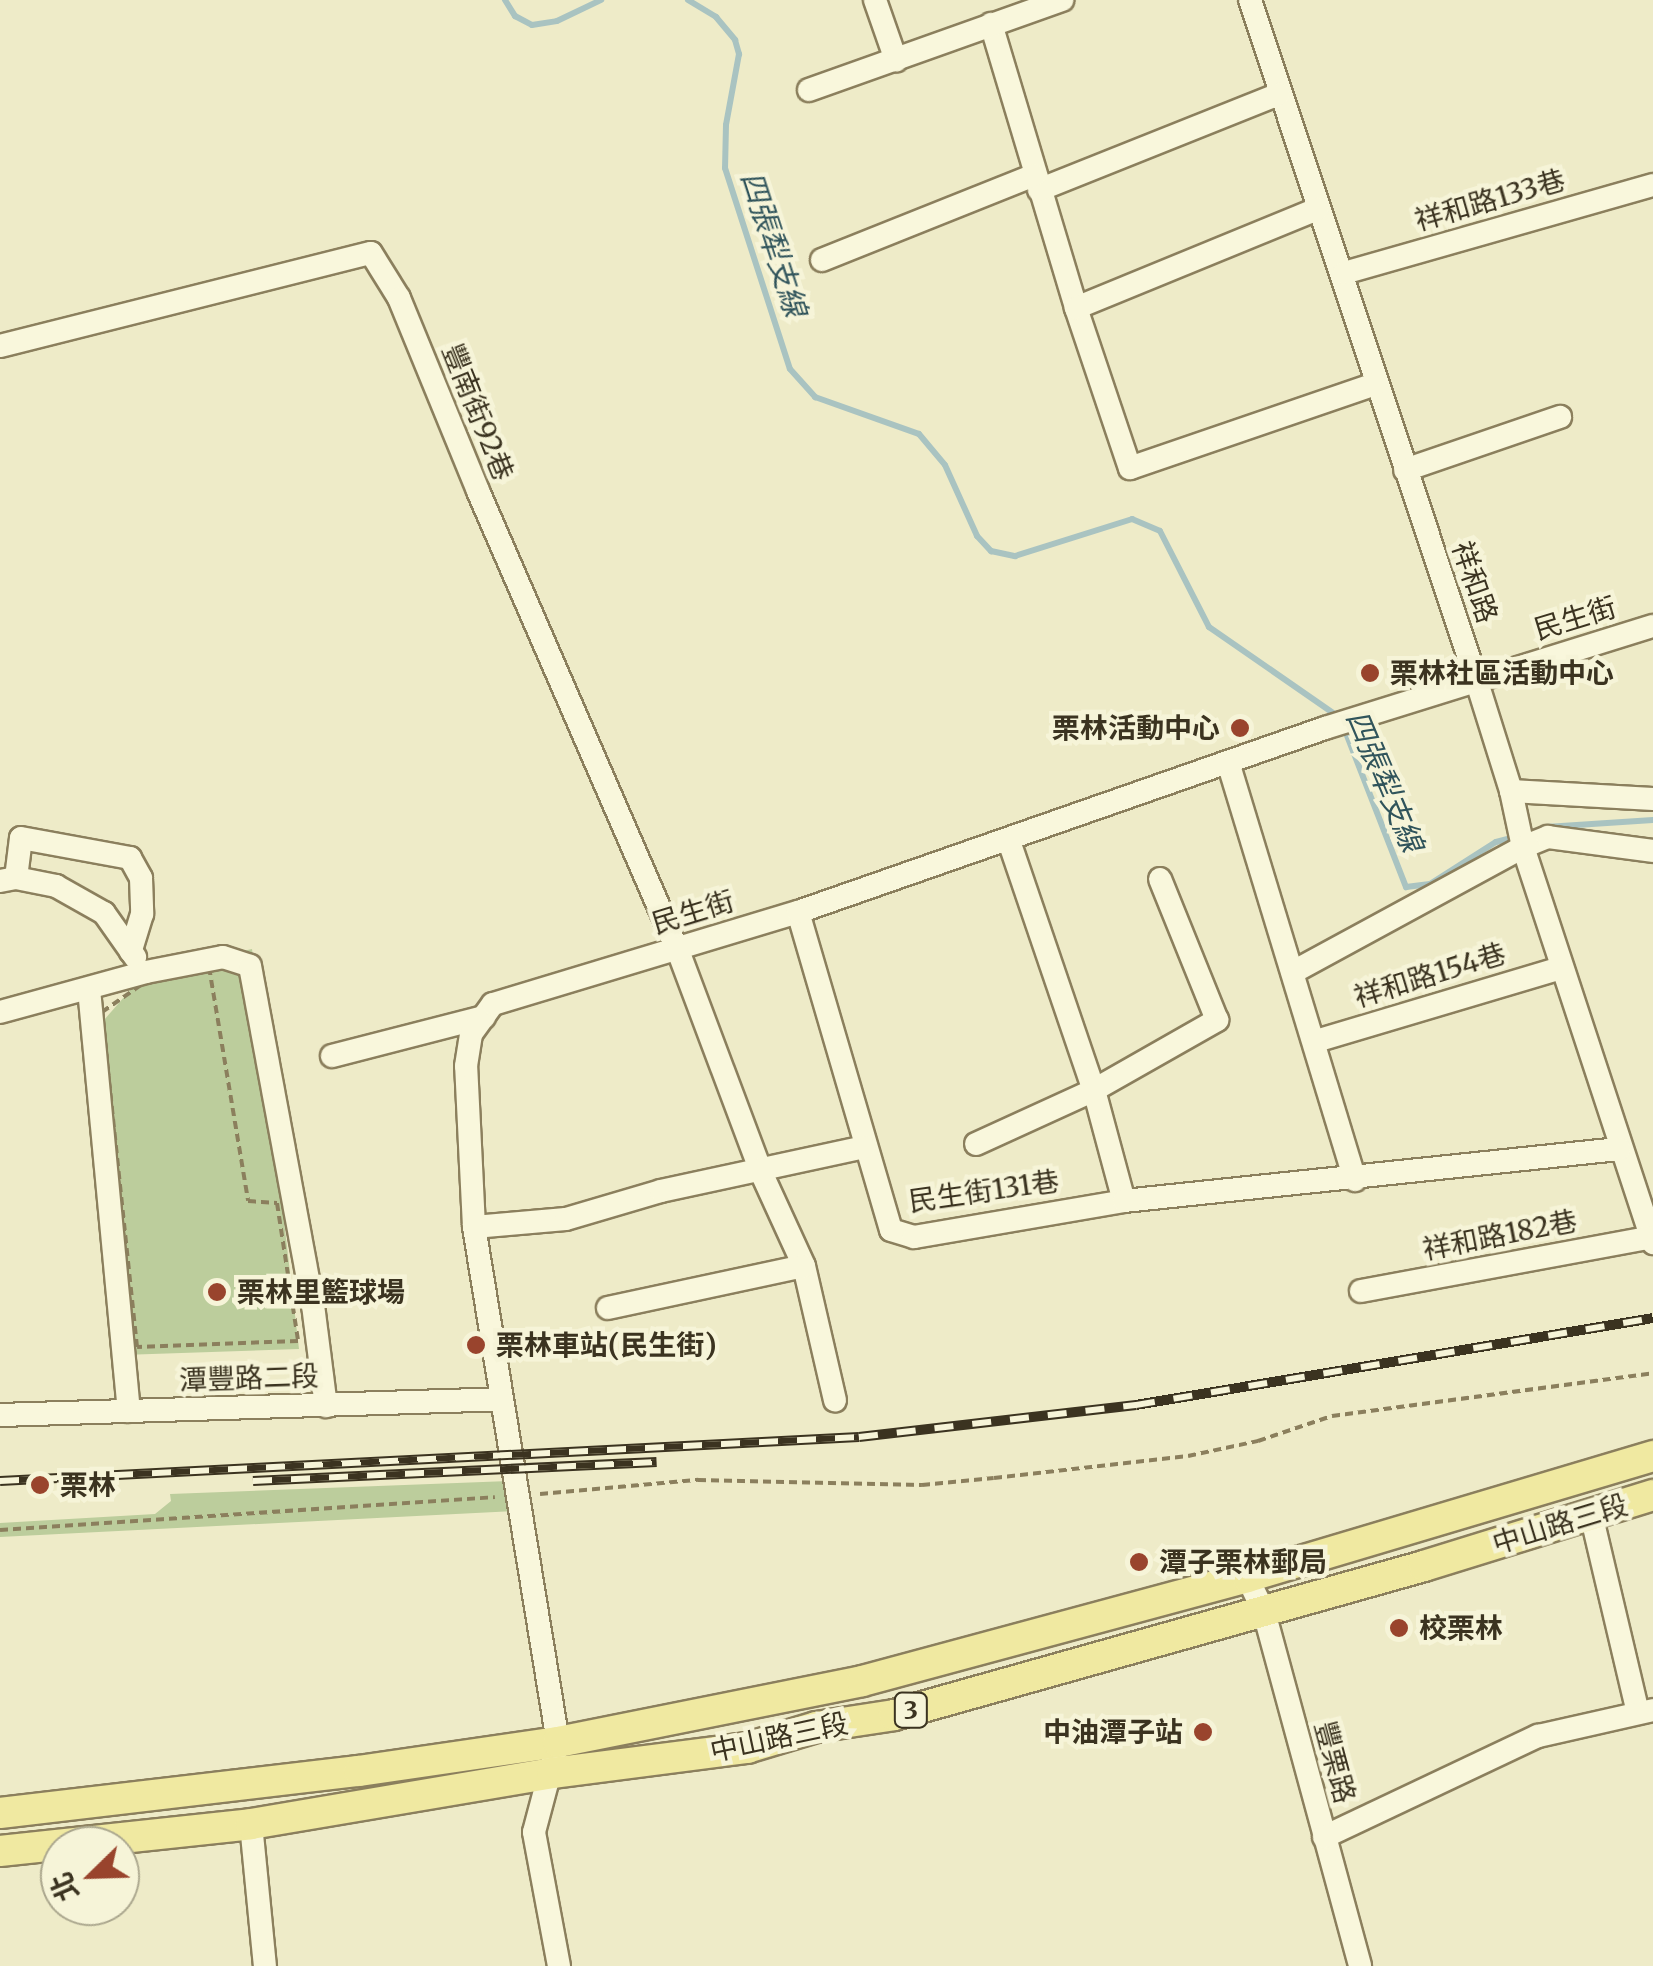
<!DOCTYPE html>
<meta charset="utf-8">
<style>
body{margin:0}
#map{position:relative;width:1653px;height:1966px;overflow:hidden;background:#eeebc8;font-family:Merriweather,"Noto Sans TC",serif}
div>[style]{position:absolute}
.green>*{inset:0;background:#bccd9c}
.stream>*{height:6px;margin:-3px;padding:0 3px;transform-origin:3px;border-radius:3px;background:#a9c3c1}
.path>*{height:4px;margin-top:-2px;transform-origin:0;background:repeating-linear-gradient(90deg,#8b7f5d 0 8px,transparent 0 13px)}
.roads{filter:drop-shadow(2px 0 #8b7f5d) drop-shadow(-2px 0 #8b7f5d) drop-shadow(0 2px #8b7f5d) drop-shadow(0 -2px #8b7f5d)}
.minor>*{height:22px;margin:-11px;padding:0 11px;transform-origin:11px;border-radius:11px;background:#f9f7dc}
.major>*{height:30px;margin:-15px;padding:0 15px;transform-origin:15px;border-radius:15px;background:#f0e9a1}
.rail>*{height:10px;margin-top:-5px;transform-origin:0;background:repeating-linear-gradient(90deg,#f6f4d8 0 19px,#3b3320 0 38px);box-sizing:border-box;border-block:2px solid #3b3320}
.dots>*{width:28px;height:28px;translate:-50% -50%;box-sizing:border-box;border:5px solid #f6f4d8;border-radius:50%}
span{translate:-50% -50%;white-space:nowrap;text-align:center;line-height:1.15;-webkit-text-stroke:9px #f6f4d8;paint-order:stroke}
.shield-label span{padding:2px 8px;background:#f6f4d8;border:2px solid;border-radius:8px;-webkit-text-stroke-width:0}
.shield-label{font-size:25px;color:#3b3320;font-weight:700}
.street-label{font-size:28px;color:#3b3320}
.poi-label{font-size:28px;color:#3b3320;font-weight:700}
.left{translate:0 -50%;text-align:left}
.right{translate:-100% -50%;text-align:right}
.water-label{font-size:30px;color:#30545b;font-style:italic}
.north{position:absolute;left:40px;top:1826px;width:100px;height:100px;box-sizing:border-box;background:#f6f4d8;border:2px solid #aba78e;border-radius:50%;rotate:247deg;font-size:28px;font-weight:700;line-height:40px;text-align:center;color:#3b3320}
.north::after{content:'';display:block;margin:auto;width:35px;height:45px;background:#99442d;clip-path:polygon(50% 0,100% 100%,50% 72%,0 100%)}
</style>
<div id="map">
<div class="green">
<div style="clip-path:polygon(252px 949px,299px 1349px,122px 1355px,104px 1020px,146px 972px)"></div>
<div style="clip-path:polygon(509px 1481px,513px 1511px,0 1537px,0 1523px,155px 1514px,171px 1501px,170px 1494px)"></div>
</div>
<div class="stream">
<div style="left:505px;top:0;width:19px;rotate:58deg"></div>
<div style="left:515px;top:16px;width:19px;rotate:28deg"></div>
<div style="left:532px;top:25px;width:25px;rotate:-9deg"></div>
<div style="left:557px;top:21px;width:49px;rotate:-25.5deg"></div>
<div style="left:688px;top:0;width:33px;rotate:31deg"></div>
<div style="left:716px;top:17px;width:30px;rotate:50deg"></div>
<div style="left:735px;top:40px;width:15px;rotate:74deg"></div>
<div style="left:739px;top:54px;width:72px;rotate:100.4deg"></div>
<div style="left:726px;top:125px;width:43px;rotate:91.3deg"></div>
<div style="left:725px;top:168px;width:211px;rotate:72.1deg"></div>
<div style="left:790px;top:369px;width:38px;rotate:48deg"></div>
<div style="left:815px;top:397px;width:110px;rotate:19.6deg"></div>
<div style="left:919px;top:434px;width:40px;rotate:50deg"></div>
<div style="left:945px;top:465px;width:78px;rotate:65.7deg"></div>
<div style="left:977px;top:536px;width:21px;rotate:47deg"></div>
<div style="left:991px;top:551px;width:25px;rotate:12deg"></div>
<div style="left:1015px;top:556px;width:123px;rotate:-17.5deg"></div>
<div style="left:1132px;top:519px;width:30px;rotate:23deg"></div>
<div style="left:1160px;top:531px;width:108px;rotate:63deg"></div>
<div style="left:1209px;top:627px;width:158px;rotate:34.7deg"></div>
<div style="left:1344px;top:728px;width:171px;rotate:68.7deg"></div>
<div style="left:1406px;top:887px;width:24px;rotate:-7deg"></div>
<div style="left:1430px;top:884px;width:78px;rotate:-32.5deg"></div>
<div style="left:1496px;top:842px;width:20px;rotate:-15deg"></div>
<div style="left:1546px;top:827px;width:107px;rotate:-3.7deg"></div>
</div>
<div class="path">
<div style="left:209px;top:967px;width:237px;rotate:80.5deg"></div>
<div style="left:248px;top:1201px;width:29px;rotate:4deg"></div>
<div style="left:277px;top:1203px;width:140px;rotate:81.3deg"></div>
<div style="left:298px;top:1341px;width:161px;rotate:177.9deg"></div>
<div style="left:137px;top:1347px;width:337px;rotate:-96deg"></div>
<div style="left:102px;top:1012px;width:56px;rotate:-34.8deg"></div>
<div style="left:148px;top:980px;width:62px;rotate:-12deg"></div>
<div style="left:540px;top:1494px;width:159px;rotate:-5.1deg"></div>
<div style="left:698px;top:1480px;width:224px;rotate:1.3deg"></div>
<div style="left:922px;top:1485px;width:72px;rotate:-5.6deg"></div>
<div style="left:994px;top:1478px;width:195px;rotate:-6.5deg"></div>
<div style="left:1188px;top:1456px;width:72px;rotate:-12.1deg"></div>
<div style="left:1258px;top:1441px;width:78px;rotate:-18.7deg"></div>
<div style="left:1332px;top:1416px;width:324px;rotate:-7.6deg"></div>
<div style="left:0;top:1530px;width:496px;rotate:-3.8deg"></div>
</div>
<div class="roads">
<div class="minor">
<div style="left:875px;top:0;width:64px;rotate:70.7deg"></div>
<div style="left:1250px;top:0;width:716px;rotate:71.59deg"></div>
<div style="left:1476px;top:679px;width:117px;rotate:72.6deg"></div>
<div style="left:1511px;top:791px;width:57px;rotate:77.9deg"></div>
<div style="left:1523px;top:847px;width:417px;rotate:71.8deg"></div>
<div style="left:991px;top:24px;width:296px;rotate:73.3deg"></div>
<div style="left:1076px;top:308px;width:169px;rotate:71.4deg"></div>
<div style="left:1130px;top:468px;width:260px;rotate:-18.9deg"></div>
<div style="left:809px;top:90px;width:269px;rotate:-19.6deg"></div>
<div style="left:1039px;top:190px;width:258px;rotate:-21.8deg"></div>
<div style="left:822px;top:260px;width:229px;rotate:-21.8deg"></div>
<div style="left:1344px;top:273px;width:321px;rotate:-15.9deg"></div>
<div style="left:1076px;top:308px;width:261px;rotate:-22.3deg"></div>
<div style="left:0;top:346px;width:382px;rotate:-14.1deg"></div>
<div style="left:371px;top:253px;width:53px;rotate:58.1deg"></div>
<div style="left:399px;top:298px;width:209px;rotate:67.7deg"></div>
<div style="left:478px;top:491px;width:498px;rotate:66.5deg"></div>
<div style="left:677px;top:948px;width:239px;rotate:69.4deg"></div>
<div style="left:761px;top:1172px;width:103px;rotate:65.4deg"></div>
<div style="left:804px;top:1266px;width:138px;rotate:77deg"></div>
<div style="left:1405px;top:470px;width:164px;rotate:-18.9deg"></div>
<div style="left:1228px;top:762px;width:437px;rotate:73.1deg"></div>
<div style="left:1511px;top:791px;width:142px;rotate:3.2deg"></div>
<div style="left:1009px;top:841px;width:263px;rotate:71.2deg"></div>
<div style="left:1094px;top:1090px;width:115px;rotate:74.9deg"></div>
<div style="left:16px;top:878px;width:40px;rotate:-82.9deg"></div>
<div style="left:21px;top:838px;width:111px;rotate:10.4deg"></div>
<div style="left:130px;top:858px;width:23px;rotate:61deg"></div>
<div style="left:141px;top:878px;width:36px;rotate:88deg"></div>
<div style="left:142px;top:914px;width:39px;rotate:107deg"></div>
<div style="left:0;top:881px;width:16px;rotate:-11deg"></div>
<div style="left:16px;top:878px;width:41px;rotate:11.3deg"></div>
<div style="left:56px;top:886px;width:55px;rotate:29.4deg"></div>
<div style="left:104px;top:913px;width:54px;rotate:54.8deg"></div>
<div style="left:798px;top:912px;width:331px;rotate:73.7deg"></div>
<div style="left:891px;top:1230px;width:24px;rotate:17deg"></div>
<div style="left:914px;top:1237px;width:213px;rotate:-9.7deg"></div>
<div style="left:1124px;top:1201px;width:498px;rotate:-6deg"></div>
<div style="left:1295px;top:971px;width:260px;rotate:-28.5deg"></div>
<div style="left:1523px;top:847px;width:27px;rotate:-22deg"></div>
<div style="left:1548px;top:837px;width:106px;rotate:7.6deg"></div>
<div style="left:89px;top:989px;width:424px;rotate:84.6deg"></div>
<div style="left:0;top:1012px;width:151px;rotate:-15.3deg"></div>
<div style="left:146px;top:972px;width:78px;rotate:-11deg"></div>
<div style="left:223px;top:957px;width:28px;rotate:18deg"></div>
<div style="left:250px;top:966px;width:345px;rotate:79.5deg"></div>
<div style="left:313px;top:1305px;width:102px;rotate:82.7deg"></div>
<div style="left:1316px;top:1041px;width:256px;rotate:-16.6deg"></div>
<div style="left:332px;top:1056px;width:157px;rotate:-14.4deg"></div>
<div style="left:976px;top:1144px;width:130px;rotate:-24.6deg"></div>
<div style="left:1094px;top:1090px;width:142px;rotate:-29.6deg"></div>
<div style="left:1217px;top:1020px;width:152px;rotate:-112deg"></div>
<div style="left:474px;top:1227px;width:92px;rotate:-5deg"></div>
<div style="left:566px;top:1219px;width:99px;rotate:-16.4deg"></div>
<div style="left:661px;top:1191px;width:208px;rotate:-12.2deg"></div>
<div style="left:1361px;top:1291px;width:295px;rotate:-10.5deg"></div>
<div style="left:608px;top:1308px;width:200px;rotate:-12.1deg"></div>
<div style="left:0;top:1415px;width:499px;rotate:-1.8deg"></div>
<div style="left:1591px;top:1514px;width:204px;rotate:76.7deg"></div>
<div style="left:1247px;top:1577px;width:39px;rotate:64deg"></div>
<div style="left:1264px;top:1612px;width:367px;rotate:74.8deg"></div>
<div style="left:251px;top:1824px;width:143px;rotate:84.4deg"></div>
<div style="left:1324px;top:1837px;width:237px;rotate:-25.3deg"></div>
<div style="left:1538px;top:1736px;width:118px;rotate:-12.7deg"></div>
<div style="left:559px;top:1966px;width:136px;rotate:-100.6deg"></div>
<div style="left:534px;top:1832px;width:93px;rotate:-75.1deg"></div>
<div style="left:558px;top:1742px;width:522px;rotate:-99.26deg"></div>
<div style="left:474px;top:1227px;width:161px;rotate:-92.8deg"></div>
<div style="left:466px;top:1066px;width:32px;rotate:-81deg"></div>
<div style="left:471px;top:1034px;width:37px;rotate:-54deg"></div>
<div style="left:493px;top:1004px;width:319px;rotate:-16.8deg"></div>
<div style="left:798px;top:912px;width:558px;rotate:-19.25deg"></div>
<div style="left:1325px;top:728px;width:343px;rotate:-17.3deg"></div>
</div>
<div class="major">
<div style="left:0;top:1813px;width:361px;rotate:-6.7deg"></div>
<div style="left:359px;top:1771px;width:201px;rotate:-8.3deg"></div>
<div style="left:558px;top:1742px;width:310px;rotate:-11.3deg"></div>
<div style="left:862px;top:1681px;width:399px;rotate:-15.1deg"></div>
<div style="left:1247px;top:1577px;width:424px;rotate:-16.6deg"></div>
<div style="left:0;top:1851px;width:252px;rotate:-6.1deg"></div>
<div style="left:251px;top:1824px;width:305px;rotate:-9.6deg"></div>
<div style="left:552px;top:1773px;width:197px;rotate:-7.3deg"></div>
<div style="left:747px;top:1748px;width:72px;rotate:-16.9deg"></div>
<div style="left:816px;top:1727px;width:79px;rotate:-8.7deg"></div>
<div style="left:894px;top:1715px;width:551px;rotate:-15.7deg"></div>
<div style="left:1424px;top:1566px;width:240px;rotate:-17.2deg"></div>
</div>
</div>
<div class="rail">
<div style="left:0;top:1481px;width:860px;rotate:-2.93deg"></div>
<div style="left:859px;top:1437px;width:279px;rotate:-6.6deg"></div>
<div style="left:1136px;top:1405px;width:524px;rotate:-9.55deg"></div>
<div style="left:253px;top:1481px;width:404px;rotate:-2.7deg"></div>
</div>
<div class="dots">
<div style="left:1370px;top:673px;background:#99442d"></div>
<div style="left:1240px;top:728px;background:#99442d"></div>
<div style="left:217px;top:1292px;background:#99442d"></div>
<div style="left:476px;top:1345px;background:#99442d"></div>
<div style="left:40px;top:1485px;background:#99442d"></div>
<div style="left:1139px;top:1562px;background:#99442d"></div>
<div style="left:1399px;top:1628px;background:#99442d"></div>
<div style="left:1203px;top:1732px;background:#99442d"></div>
</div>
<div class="shield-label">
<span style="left:911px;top:1710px">3</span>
</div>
<div class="street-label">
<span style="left:1490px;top:200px;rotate:-16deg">祥和路133巷</span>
<span style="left:478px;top:412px;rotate:68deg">豐南街92巷</span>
<span style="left:1475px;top:582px;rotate:71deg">祥和路</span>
<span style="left:1575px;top:618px;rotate:-17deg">民生街</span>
<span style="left:693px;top:912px;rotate:-17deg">民生街</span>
<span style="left:1430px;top:975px;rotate:-17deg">祥和路154巷</span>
<span style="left:984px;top:1191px;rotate:-8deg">民生街131巷</span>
<span style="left:1500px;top:1235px;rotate:-11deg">祥和路182巷</span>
<span style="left:249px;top:1378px;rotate:-2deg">潭豐路二段</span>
<span style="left:1560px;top:1524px;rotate:-17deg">中山路三段</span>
<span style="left:779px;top:1737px;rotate:-12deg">中山路三段</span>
<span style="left:1335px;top:1762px;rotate:75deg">豐栗路</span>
</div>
<div class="poi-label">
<span class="left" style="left:1390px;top:673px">栗林社區活動中心</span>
<span class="right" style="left:1220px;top:728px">栗林活動中心</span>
<span class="left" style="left:237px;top:1292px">栗林里籃球場</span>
<span class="left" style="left:496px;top:1345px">栗林車站(民生街)</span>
<span class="left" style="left:60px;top:1485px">栗林</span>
<span class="left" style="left:1159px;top:1562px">潭子栗林郵局</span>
<span class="left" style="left:1419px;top:1628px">校栗林</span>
<span class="right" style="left:1183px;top:1732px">中油潭子站</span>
</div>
<div class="water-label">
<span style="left:774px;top:244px;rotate:72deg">四張犁支線</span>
<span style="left:1385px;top:781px;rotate:67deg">四張犁支線</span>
</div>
<div class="north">北</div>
</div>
